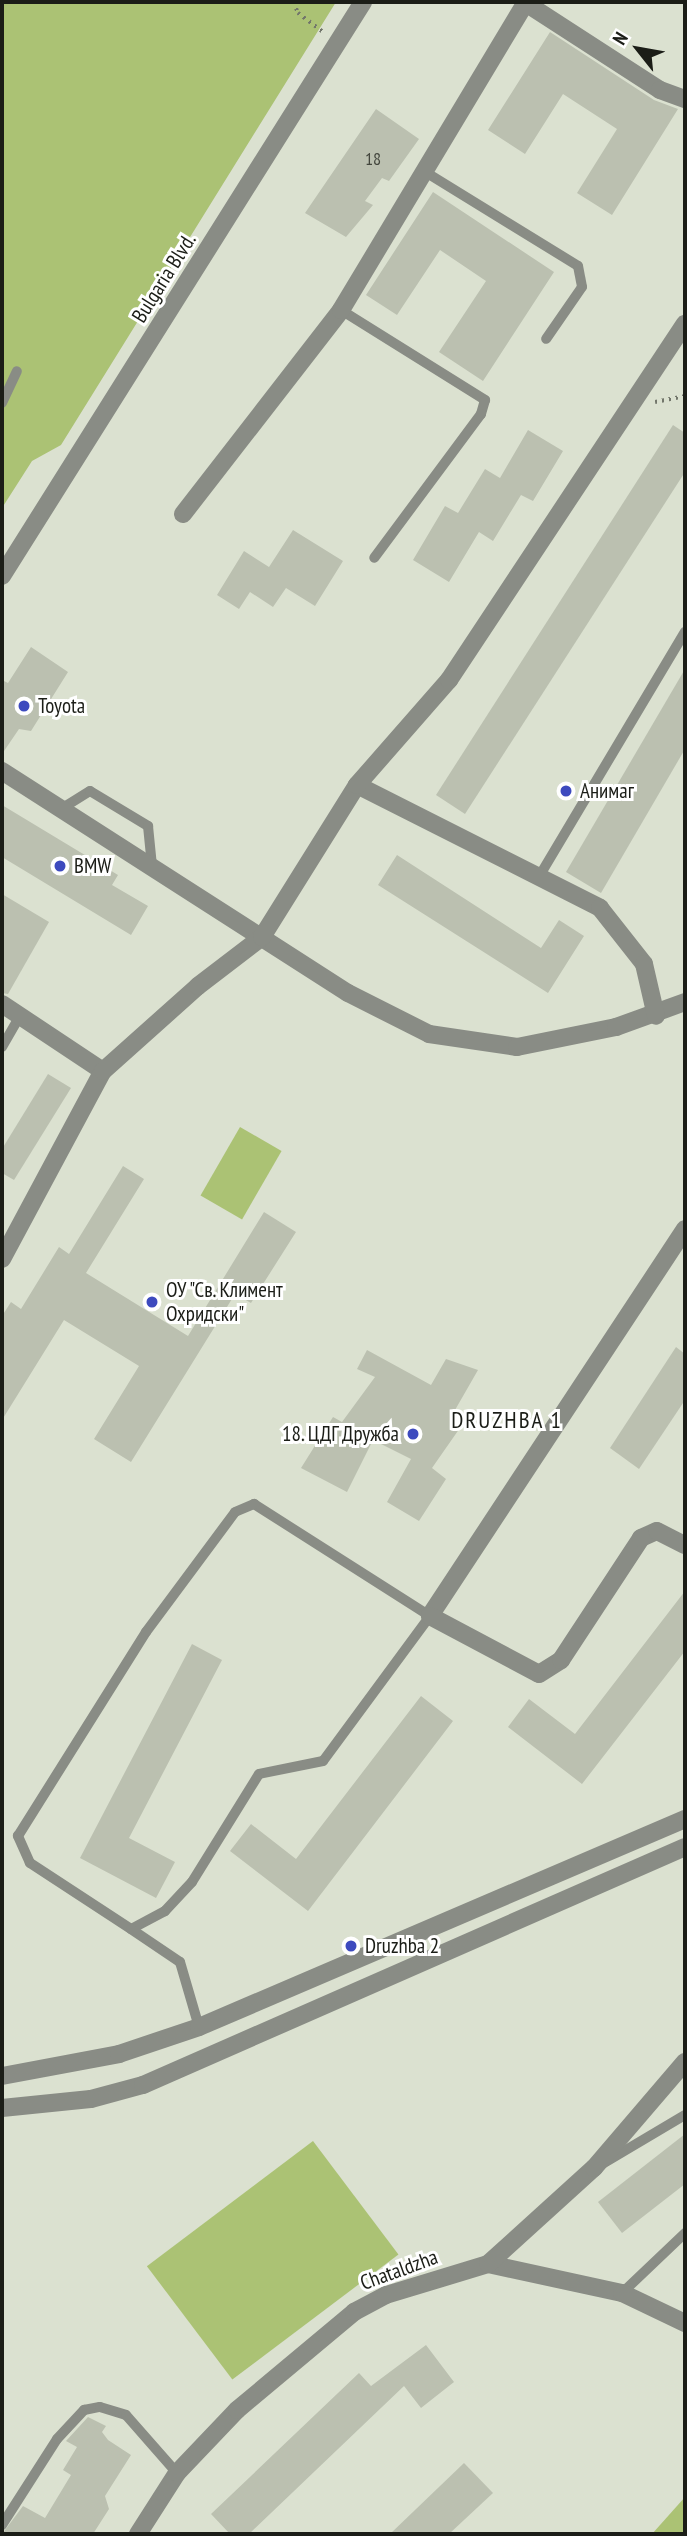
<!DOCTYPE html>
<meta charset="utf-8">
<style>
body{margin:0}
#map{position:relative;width:687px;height:2536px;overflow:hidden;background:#dbe1d0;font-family:"PT Sans Narrow",sans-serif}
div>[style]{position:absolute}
.green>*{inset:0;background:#abc274;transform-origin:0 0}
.building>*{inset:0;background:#bbc0b0}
.path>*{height:3.5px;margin-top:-1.75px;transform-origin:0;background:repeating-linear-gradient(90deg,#72766b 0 2px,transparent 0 7px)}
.service>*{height:10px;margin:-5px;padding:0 5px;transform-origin:5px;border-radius:5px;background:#898c85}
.minor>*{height:18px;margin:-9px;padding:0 9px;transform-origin:9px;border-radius:9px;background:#898c85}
.tertiary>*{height:18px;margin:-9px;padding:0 9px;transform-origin:9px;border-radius:9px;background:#898c85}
.dots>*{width:19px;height:19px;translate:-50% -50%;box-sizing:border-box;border:4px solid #fff;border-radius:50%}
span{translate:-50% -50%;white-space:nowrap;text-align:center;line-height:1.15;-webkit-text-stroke:6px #fff;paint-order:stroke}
.number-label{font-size:18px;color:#43463d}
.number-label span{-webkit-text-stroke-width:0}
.street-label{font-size:21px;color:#1b1d17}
.poi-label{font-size:21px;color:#1b1d17}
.left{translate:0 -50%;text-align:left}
.right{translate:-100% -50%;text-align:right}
.neighbourhood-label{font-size:23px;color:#1b1d17;letter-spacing:2px}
.frame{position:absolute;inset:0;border:4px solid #1b1d17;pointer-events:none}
.north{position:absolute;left:603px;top:14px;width:70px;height:70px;-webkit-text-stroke:5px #fff;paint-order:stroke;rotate:301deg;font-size:19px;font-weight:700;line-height:28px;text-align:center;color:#1b1d17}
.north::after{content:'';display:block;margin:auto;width:24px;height:32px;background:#1b1d17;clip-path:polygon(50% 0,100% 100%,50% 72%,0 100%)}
</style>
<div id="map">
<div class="green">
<div style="clip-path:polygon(2px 2px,336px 2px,61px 445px,32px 461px,2px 508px)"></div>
<div style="left:240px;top:1127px;width:48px;height:79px;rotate:30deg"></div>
<div style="left:313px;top:2141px;width:142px;height:208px;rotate:53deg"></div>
<div style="clip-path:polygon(685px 2497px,685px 2534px,652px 2534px)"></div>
</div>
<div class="building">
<div style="clip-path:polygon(550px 32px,654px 100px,678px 109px,612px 215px,577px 193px,617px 129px,563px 94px,525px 154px,488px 130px)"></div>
<div style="clip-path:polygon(376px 109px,419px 139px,389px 181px,382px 178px,365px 201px,373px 205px,346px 237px,305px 213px)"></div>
<div style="clip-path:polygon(433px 192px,554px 272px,483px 381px,439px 352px,486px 281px,440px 250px,397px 315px,366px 295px)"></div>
<div style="clip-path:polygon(673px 425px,685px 433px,685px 472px,465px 814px,436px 795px)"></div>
<div style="clip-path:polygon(528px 430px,563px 451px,533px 501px,521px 495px,493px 541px,479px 532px,449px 582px,413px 560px,445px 506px,458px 513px,485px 469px,500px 478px)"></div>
<div style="clip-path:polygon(293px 530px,343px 561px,315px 606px,286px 588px,273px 607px,250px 592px,239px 609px,217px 595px,244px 551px,269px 567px)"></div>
<div style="clip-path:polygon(31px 647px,68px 672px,31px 731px,19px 729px,2px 754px,2px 680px,8px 683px)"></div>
<div style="clip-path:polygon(685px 669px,685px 749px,601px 893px,566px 872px)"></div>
<div style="clip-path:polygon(2px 805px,118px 875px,112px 885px,148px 906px,131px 935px,2px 857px)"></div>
<div style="clip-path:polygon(397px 855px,541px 948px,559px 920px,584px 936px,548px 993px,378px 885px)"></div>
<div style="clip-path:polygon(2px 894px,49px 922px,8px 994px,2px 993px)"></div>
<div style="clip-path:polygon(48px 1074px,71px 1088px,14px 1180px,2px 1173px,2px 1149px)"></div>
<div style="clip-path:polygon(123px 1166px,144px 1179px,86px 1273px,188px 1336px,264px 1212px,296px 1232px,251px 1303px,235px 1294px,131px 1462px,94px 1439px,139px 1366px,64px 1320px,2px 1420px,2px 1316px,11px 1302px,21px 1309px,59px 1247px,69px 1254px)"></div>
<div style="clip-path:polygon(676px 1347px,685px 1354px,685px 1400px,639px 1469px,610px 1448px)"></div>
<div style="clip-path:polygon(367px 1350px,431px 1385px,446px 1359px,478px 1370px,451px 1417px,462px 1425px,432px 1468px,446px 1479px,419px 1521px,387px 1502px,411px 1459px,373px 1440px,347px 1492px,301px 1468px,333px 1417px,342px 1422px,375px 1377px,357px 1369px)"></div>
<div style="clip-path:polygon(685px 1591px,685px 1651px,582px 1784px,508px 1727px,529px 1699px,575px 1734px)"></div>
<div style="clip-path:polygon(192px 1644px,222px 1660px,129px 1838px,175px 1862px,156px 1898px,80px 1858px)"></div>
<div style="clip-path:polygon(421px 1696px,453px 1721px,308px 1911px,230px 1851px,251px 1824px,296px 1859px)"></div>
<div style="clip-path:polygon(685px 2134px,685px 2184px,622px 2233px,598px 2202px)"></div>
<div style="clip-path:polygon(426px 2345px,454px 2382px,421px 2408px,404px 2386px,249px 2534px,230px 2534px,211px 2514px,359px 2373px,371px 2386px)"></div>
<div style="clip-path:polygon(88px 2417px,106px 2426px,102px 2432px,108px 2440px,131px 2455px,105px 2496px,109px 2509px,93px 2534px,2px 2534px,23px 2506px,45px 2518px,71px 2475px,63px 2470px,77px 2447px,66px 2441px)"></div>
<div style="clip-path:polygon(464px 2463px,493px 2493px,449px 2534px,390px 2534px)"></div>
</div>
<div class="path">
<div style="left:294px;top:2px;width:12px;rotate:70deg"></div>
<div style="left:298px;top:13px;width:31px;rotate:37deg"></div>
<div style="left:655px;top:402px;width:31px;rotate:-11deg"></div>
</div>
<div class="service">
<div style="left:427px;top:173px;width:177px;rotate:31.6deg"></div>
<div style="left:578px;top:266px;width:21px;rotate:79deg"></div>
<div style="left:582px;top:287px;width:63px;rotate:124.7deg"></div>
<div style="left:341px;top:310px;width:170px;rotate:32deg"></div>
<div style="left:485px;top:400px;width:15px;rotate:106deg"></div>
<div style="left:481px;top:414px;width:179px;rotate:126.6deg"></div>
<div style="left:2px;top:403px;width:35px;rotate:-65deg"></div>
<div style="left:61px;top:809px;width:34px;rotate:-32deg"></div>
<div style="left:90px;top:791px;width:68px;rotate:31.1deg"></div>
<div style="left:148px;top:826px;width:40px;rotate:84.3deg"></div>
<div style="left:540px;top:875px;width:283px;rotate:-59.2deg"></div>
<div style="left:2px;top:1047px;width:36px;rotate:-60deg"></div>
<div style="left:254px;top:1504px;width:209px;rotate:32.5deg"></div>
<div style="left:430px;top:1616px;width:180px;rotate:126.4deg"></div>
<div style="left:323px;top:1761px;width:65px;rotate:168.5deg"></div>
<div style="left:259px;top:1774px;width:127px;rotate:121.8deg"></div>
<div style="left:192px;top:1882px;width:40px;rotate:133deg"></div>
<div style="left:165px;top:1911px;width:38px;rotate:152deg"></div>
<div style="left:131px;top:1929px;width:121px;rotate:-146.8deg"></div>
<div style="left:30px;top:1863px;width:30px;rotate:-114deg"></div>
<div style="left:18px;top:1836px;width:241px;rotate:-57.9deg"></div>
<div style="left:146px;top:1632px;width:149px;rotate:-53.4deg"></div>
<div style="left:235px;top:1512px;width:21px;rotate:-23deg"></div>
<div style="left:131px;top:1929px;width:59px;rotate:34deg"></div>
<div style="left:180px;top:1962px;width:68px;rotate:73.7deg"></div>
<div style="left:604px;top:2163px;width:94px;rotate:-30.7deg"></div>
<div style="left:622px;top:2293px;width:87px;rotate:-43.6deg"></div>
<div style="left:2px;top:2525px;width:102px;rotate:-57.4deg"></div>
<div style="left:57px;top:2439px;width:40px;rotate:-47deg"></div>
<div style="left:84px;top:2410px;width:16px;rotate:-11deg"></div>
<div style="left:100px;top:2407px;width:27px;rotate:17deg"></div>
<div style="left:126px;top:2415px;width:77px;rotate:48.7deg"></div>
</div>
<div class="minor">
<div style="left:524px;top:2px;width:162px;rotate:32.9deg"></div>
<div style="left:660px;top:90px;width:27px;rotate:20deg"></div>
<div style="left:183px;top:514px;width:258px;rotate:-52.2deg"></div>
<div style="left:341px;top:310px;width:359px;rotate:-59deg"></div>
<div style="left:2px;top:771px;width:411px;rotate:32.7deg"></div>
<div style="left:348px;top:993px;width:91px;rotate:26.8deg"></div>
<div style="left:429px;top:1034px;width:89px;rotate:8.4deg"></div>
<div style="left:517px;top:1047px;width:101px;rotate:-11.4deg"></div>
<div style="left:616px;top:1027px;width:73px;rotate:-19.9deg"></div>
<div style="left:357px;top:785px;width:272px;rotate:26.8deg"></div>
<div style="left:600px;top:908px;width:71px;rotate:51.8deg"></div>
<div style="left:644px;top:964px;width:53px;rotate:77deg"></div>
<div style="left:2px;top:1004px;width:121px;rotate:33.6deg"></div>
<div style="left:685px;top:1229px;width:463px;rotate:123.4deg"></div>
<div style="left:430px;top:1616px;width:123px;rotate:28deg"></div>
<div style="left:539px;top:1674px;width:26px;rotate:-32deg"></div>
<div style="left:561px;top:1660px;width:146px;rotate:-56.7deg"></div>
<div style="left:641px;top:1538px;width:17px;rotate:-24deg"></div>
<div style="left:657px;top:1531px;width:31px;rotate:27deg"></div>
<div style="left:2px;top:1259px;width:213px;rotate:-61.8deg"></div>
<div style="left:103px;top:1071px;width:127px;rotate:-41.8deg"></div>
<div style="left:198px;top:986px;width:81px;rotate:-37.4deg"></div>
<div style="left:262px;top:937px;width:179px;rotate:-58deg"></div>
<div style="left:357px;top:785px;width:140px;rotate:-48.8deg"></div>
<div style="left:449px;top:680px;width:427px;rotate:-56.5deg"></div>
<div style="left:488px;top:2264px;width:137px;rotate:12.2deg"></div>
<div style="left:622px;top:2293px;width:70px;rotate:25.5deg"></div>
</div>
<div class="tertiary">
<div style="left:2px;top:576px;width:678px;rotate:-57.83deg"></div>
<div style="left:2px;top:2076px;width:119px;rotate:-10.6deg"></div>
<div style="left:119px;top:2054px;width:84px;rotate:-18.6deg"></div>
<div style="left:199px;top:2027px;width:529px;rotate:-23.17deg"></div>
<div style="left:2px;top:2108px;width:89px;rotate:-5.8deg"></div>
<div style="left:91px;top:2099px;width:54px;rotate:-15.1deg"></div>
<div style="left:143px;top:2085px;width:592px;rotate:-23.71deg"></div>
<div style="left:138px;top:2534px;width:72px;rotate:-57.4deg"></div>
<div style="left:177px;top:2473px;width:87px;rotate:-46.4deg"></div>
<div style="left:237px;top:2410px;width:153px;rotate:-39.9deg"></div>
<div style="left:354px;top:2312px;width:36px;rotate:-28deg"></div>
<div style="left:386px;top:2295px;width:107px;rotate:-16.9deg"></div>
<div style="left:488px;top:2264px;width:143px;rotate:-42.2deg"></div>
<div style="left:594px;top:2168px;width:140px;rotate:-49.4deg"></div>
</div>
<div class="dots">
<div style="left:24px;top:706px;background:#3d4abe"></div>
<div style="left:566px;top:791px;background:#3d4abe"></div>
<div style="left:60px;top:866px;background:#3d4abe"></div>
<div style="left:152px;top:1302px;background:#3d4abe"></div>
<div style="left:413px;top:1434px;background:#3d4abe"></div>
<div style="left:351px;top:1946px;background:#3d4abe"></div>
</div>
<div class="number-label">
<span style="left:373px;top:159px">18</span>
</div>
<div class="street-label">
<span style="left:164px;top:278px;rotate:-58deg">Bulgaria Blvd.</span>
<span style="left:399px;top:2270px;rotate:-20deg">Chataldzha</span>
</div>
<div class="poi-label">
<span class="left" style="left:38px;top:706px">Toyota</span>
<span class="left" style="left:580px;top:791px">Анимаг</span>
<span class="left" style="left:74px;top:866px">BMW</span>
<span class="left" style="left:166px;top:1302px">ОУ "Св. Климент<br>Охридски"</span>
<span class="right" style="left:399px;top:1434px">18. ЦДГ Дружба</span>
<span class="left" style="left:365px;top:1946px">Druzhba 2</span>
</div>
<div class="neighbourhood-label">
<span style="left:507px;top:1420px">DRUZHBA 1</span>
</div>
<div class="frame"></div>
<div class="north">N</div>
</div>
